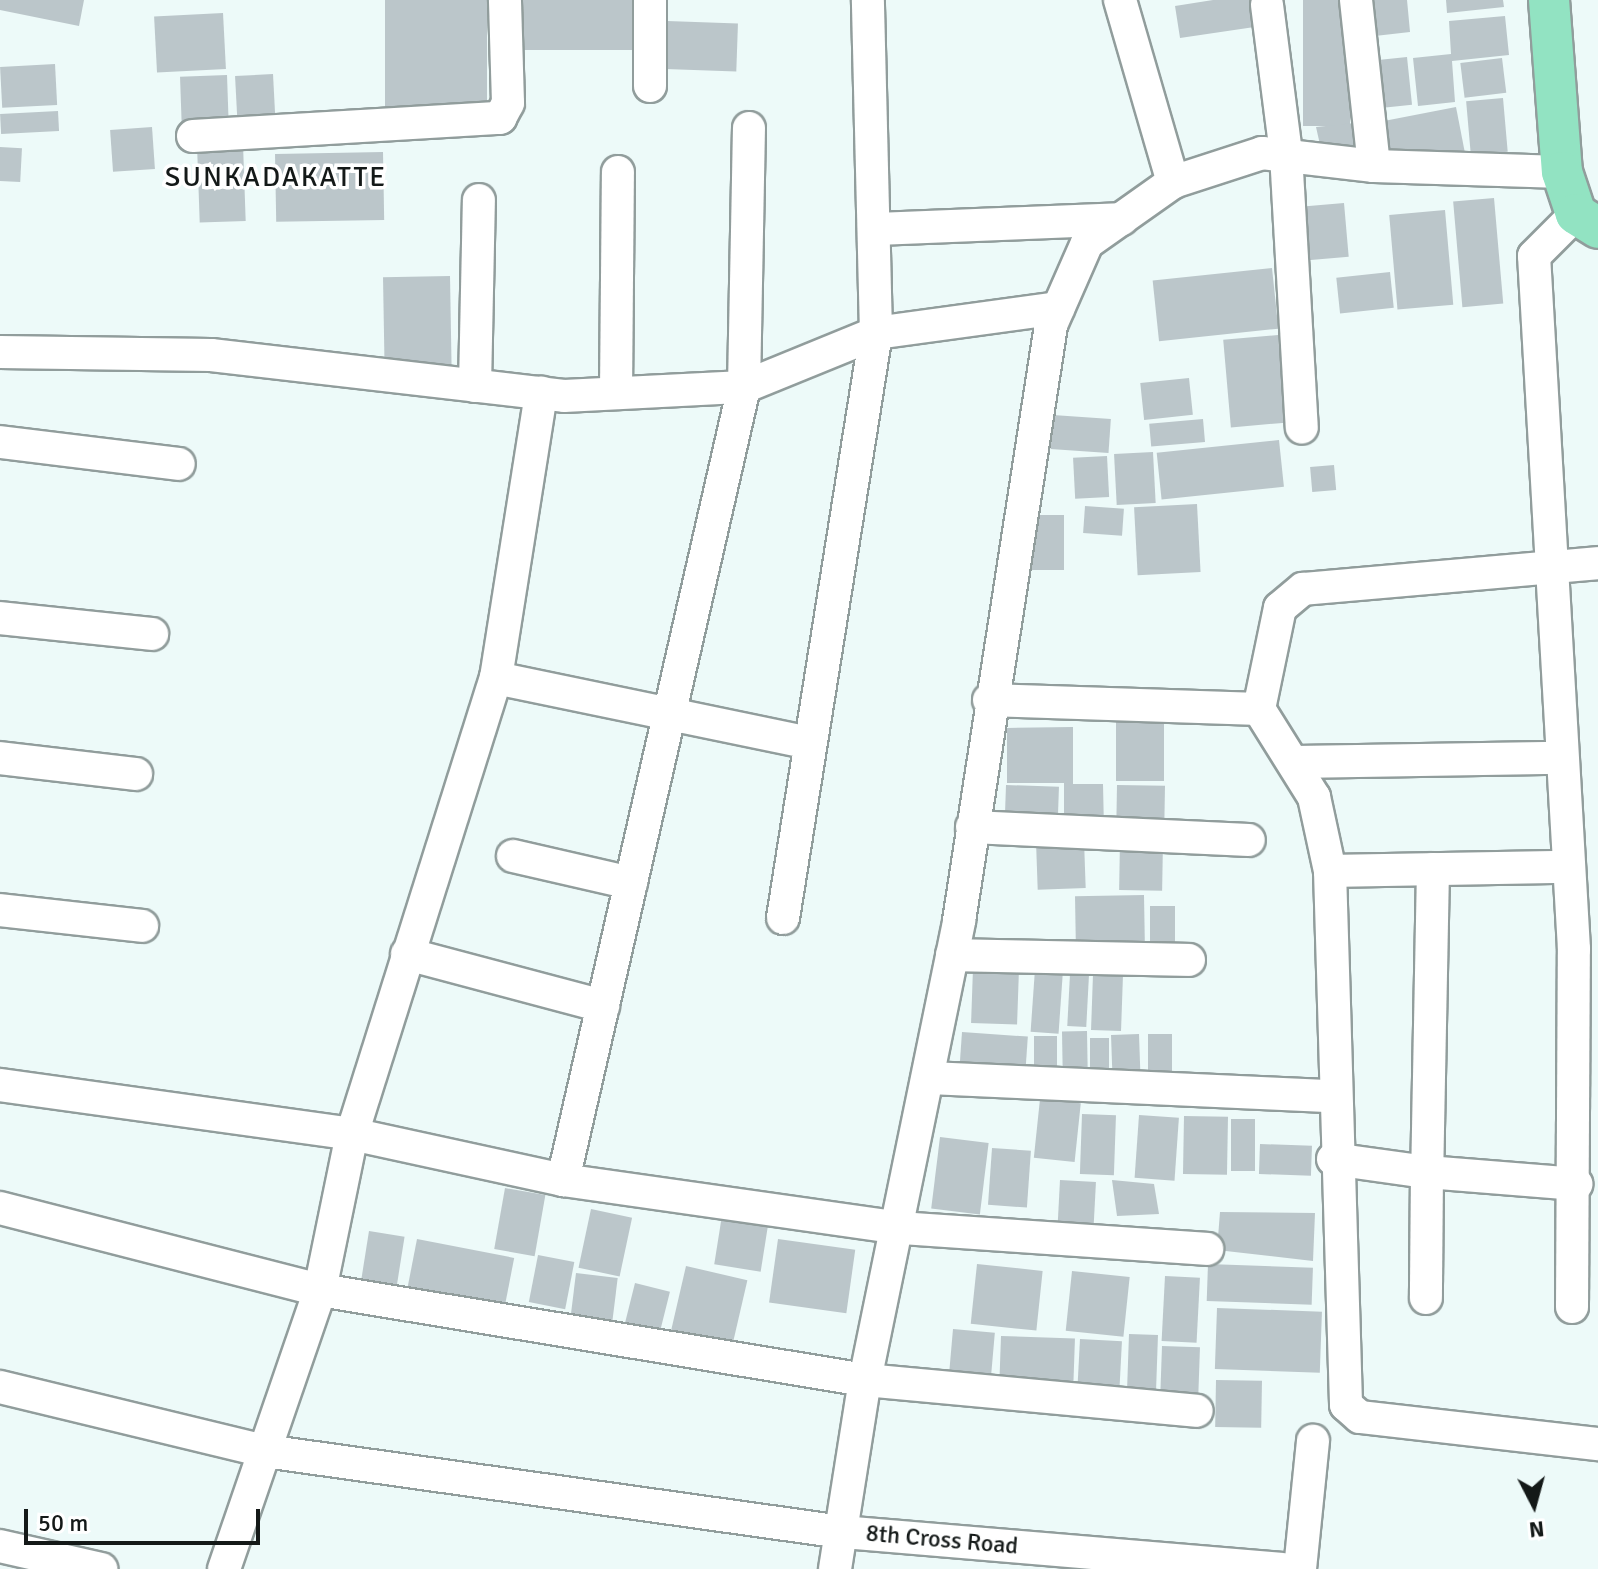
<!DOCTYPE html>
<style>
body{margin:0}
#map{position:relative;width:1598px;height:1569px;overflow:hidden;background:#edfaf9;font-family:Signika,sans-serif}
div>[style]{position:absolute}
.building>*{inset:0;background:#bbc6ca;transform-origin:0 0}
.roads{filter:drop-shadow(2px 0 #919d9c) drop-shadow(-2px 0 #919d9c) drop-shadow(0 2px #919d9c) drop-shadow(0 -2px #919d9c)}
.minor>*{height:32px;margin:-16px;padding:0 16px;transform-origin:16px;border-radius:16px;background:#fff}
.major>*{height:40px;margin:-20px;padding:0 20px;transform-origin:20px;border-radius:20px;background:#92e3c2}
span{translate:-50% -50%;white-space:nowrap;text-align:center;line-height:1.15;-webkit-text-stroke:7px #fff;paint-order:stroke}
.street-label{font-size:24px;color:#141918}
.quarter-label{font-size:28px;color:#141918;letter-spacing:2px}
.north{position:absolute;left:1494px;top:1465px;width:80px;height:80px;-webkit-text-stroke:6px #fff;paint-order:stroke;rotate:174deg;font-size:22px;font-weight:700;line-height:32px;text-align:center;color:#141918}
.north::after{content:'';display:block;margin:auto;width:28px;height:36px;background:#141918;clip-path:polygon(50% 0,100% 100%,50% 72%,0 100%)}
.scale{position:absolute;left:24px;top:1509px;width:236px;height:36px;box-sizing:border-box;border:4px solid #141918;border-top:0;padding-left:10px;font-size:24px;line-height:28px;white-space:nowrap;color:#141918;-webkit-text-stroke:6px #fff;paint-order:stroke}
</style>
<div id="map">
<div class="building">
<div style="clip-path:polygon(0 0,84px 0,79px 26px,0 10px)"></div>
<div style="left:385px;top:0;width:102px;height:113px"></div>
<div style="left:519px;top:0;width:114px;height:50px"></div>
<div style="clip-path:polygon(1213px 0,1265px 0,1268px 25px,1180px 38px,1175px 6px)"></div>
<div style="left:1303px;top:0;width:47px;height:126px"></div>
<div style="clip-path:polygon(1362px 0,1407px 0,1410px 32px,1366px 37px)"></div>
<div style="clip-path:polygon(1446px 0,1503px 0,1504px 7px,1447px 13px)"></div>
<div style="left:223px;top:13px;width:56px;height:69px;rotate:87deg"></div>
<div style="clip-path:polygon(1505px 16px,1509px 55px,1452px 61px,1455px 102px,1418px 106px,1413px 58px,1451px 54px,1449px 21px)"></div>
<div style="left:667px;top:21px;width:71px;height:48px;rotate:2deg"></div>
<div style="left:1407px;top:57px;width:48px;height:29px;rotate:84deg"></div>
<div style="left:1502px;top:58px;width:35px;height:42px;rotate:83deg"></div>
<div style="left:55px;top:64px;width:41px;height:55px;rotate:87deg"></div>
<div style="left:273px;top:74px;width:50px;height:38px;rotate:87deg"></div>
<div style="left:227px;top:75px;width:51px;height:47px;rotate:88deg"></div>
<div style="left:1503px;top:98px;width:54px;height:37px;rotate:85deg"></div>
<div style="left:1456px;top:107px;width:51px;height:80px;rotate:79deg"></div>
<div style="left:58px;top:111px;width:20px;height:58px;rotate:87deg"></div>
<div style="clip-path:polygon(1365px 122px,1368px 158px,1321px 149px,1316px 127px)"></div>
<div style="left:152px;top:127px;width:42px;height:42px;rotate:86deg"></div>
<div style="left:243px;top:144px;width:77px;height:46px;rotate:88deg"></div>
<div style="left:0;top:147px;width:22px;height:34px;rotate:3deg"></div>
<div style="left:383px;top:152px;width:68px;height:108px;rotate:89deg"></div>
<div style="left:1494px;top:198px;width:106px;height:41px;rotate:85deg"></div>
<div style="left:1344px;top:203px;width:54px;height:41px;rotate:85deg"></div>
<div style="left:1445px;top:210px;width:95px;height:56px;rotate:85deg"></div>
<div style="left:1272px;top:268px;width:61px;height:120px;rotate:84deg"></div>
<div style="left:1390px;top:272px;width:36px;height:54px;rotate:84deg"></div>
<div style="left:450px;top:276px;width:89px;height:67px;rotate:89deg"></div>
<div style="left:1278px;top:335px;width:88px;height:55px;rotate:85deg"></div>
<div style="left:1189px;top:378px;width:37px;height:49px;rotate:84deg"></div>
<div style="left:1053px;top:415px;width:58px;height:34px;rotate:4deg"></div>
<div style="left:1203px;top:419px;width:23px;height:54px;rotate:85deg"></div>
<div style="left:1279px;top:440px;width:47px;height:123px;rotate:84deg"></div>
<div style="left:1153px;top:452px;width:51px;height:39px;rotate:87deg"></div>
<div style="left:1107px;top:456px;width:41px;height:34px;rotate:87deg"></div>
<div style="left:1334px;top:465px;width:25px;height:24px;rotate:85deg"></div>
<div style="left:1197px;top:504px;width:68px;height:63px;rotate:87deg"></div>
<div style="left:1085px;top:506px;width:39px;height:27px;rotate:4deg"></div>
<div style="left:1030px;top:515px;width:34px;height:55px"></div>
<div style="left:1116px;top:721px;width:48px;height:60px"></div>
<div style="clip-path:polygon(1073px 727px,1073px 784px,1103px 784px,1104px 829px,1064px 829px,1064px 783px,1007px 783px,1007px 728px)"></div>
<div style="left:1006px;top:785px;width:53px;height:40px;rotate:2deg"></div>
<div style="left:1117px;top:785px;width:48px;height:40px;rotate:1deg"></div>
<div style="left:1084px;top:840px;width:48px;height:48px;rotate:88deg"></div>
<div style="left:1120px;top:840px;width:43px;height:50px;rotate:1deg"></div>
<div style="left:1144px;top:895px;width:58px;height:69px;rotate:89deg"></div>
<div style="left:1150px;top:906px;width:25px;height:52px"></div>
<div style="left:973px;top:968px;width:46px;height:55px;rotate:2deg"></div>
<div style="left:1035px;top:969px;width:28px;height:63px;rotate:4deg"></div>
<div style="left:1070px;top:974px;width:19px;height:52px;rotate:3deg"></div>
<div style="left:1093px;top:974px;width:30px;height:56px;rotate:2deg"></div>
<div style="left:1087px;top:1031px;width:48px;height:25px;rotate:89deg"></div>
<div style="left:962px;top:1032px;width:66px;height:41px;rotate:4deg"></div>
<div style="left:1139px;top:1034px;width:51px;height:28px;rotate:88deg"></div>
<div style="left:1148px;top:1034px;width:24px;height:48px"></div>
<div style="left:1034px;top:1036px;width:23px;height:43px"></div>
<div style="left:1090px;top:1038px;width:19px;height:40px"></div>
<div style="left:1040px;top:1099px;width:41px;height:59px;rotate:6deg"></div>
<div style="left:1082px;top:1114px;width:34px;height:60px;rotate:2deg"></div>
<div style="left:1139px;top:1115px;width:40px;height:63px;rotate:4deg"></div>
<div style="left:1184px;top:1116px;width:44px;height:58px;rotate:1deg"></div>
<div style="left:1231px;top:1119px;width:24px;height:52px"></div>
<div style="left:940px;top:1137px;width:49px;height:72px;rotate:7deg"></div>
<div style="left:1260px;top:1144px;width:52px;height:30px;rotate:2deg"></div>
<div style="left:992px;top:1148px;width:39px;height:57px;rotate:4deg"></div>
<div style="left:1060px;top:1180px;width:36px;height:50px;rotate:3deg"></div>
<div style="clip-path:polygon(1112px 1180px,1154px 1184px,1159px 1214px,1117px 1216px)"></div>
<div style="left:505px;top:1188px;width:41px;height:62px;rotate:10deg"></div>
<div style="left:591px;top:1209px;width:42px;height:60px;rotate:12deg"></div>
<div style="left:723px;top:1209px;width:47px;height:56px;rotate:9deg"></div>
<div style="clip-path:polygon(1220px 1212px,1315px 1213px,1313px 1261px,1217px 1250px)"></div>
<div style="left:369px;top:1231px;width:36px;height:60px;rotate:9deg"></div>
<div style="left:417px;top:1239px;width:99px;height:61px;rotate:11deg"></div>
<div style="left:778px;top:1239px;width:78px;height:64px;rotate:8deg"></div>
<div style="left:538px;top:1255px;width:37px;height:48px;rotate:11deg"></div>
<div style="left:977px;top:1264px;width:66px;height:60px;rotate:6deg"></div>
<div style="left:1208px;top:1264px;width:105px;height:37px;rotate:2deg"></div>
<div style="left:686px;top:1266px;width:63px;height:66px;rotate:13deg"></div>
<div style="left:1072px;top:1271px;width:58px;height:60px;rotate:6deg"></div>
<div style="left:576px;top:1273px;width:42px;height:53px;rotate:7deg"></div>
<div style="left:1165px;top:1276px;width:35px;height:65px;rotate:3deg"></div>
<div style="left:635px;top:1283px;width:36px;height:47px;rotate:14deg"></div>
<div style="left:1217px;top:1308px;width:105px;height:61px;rotate:2deg"></div>
<div style="left:953px;top:1329px;width:42px;height:57px;rotate:5deg"></div>
<div style="left:1129px;top:1334px;width:29px;height:63px;rotate:2deg"></div>
<div style="left:1001px;top:1336px;width:74px;height:46px;rotate:2deg"></div>
<div style="left:1080px;top:1339px;width:42px;height:50px;rotate:3deg"></div>
<div style="left:1162px;top:1346px;width:38px;height:57px;rotate:2deg"></div>
<div style="left:1216px;top:1380px;width:46px;height:47px;rotate:1deg"></div>
</div>
<div class="roads">
<div class="minor">
<div style="left:650px;top:0;width:86px;rotate:90deg"></div>
<div style="left:1120px;top:0;width:190px;rotate:73.8deg"></div>
<div style="left:1356px;top:0;width:167px;rotate:83.8deg"></div>
<div style="left:1267px;top:5px;width:150px;rotate:82.7deg"></div>
<div style="left:1286px;top:154px;width:274px;rotate:86.7deg"></div>
<div style="left:193px;top:136px;width:308px;rotate:-3.4deg"></div>
<div style="left:500px;top:118px;width:17px;rotate:-62deg"></div>
<div style="left:508px;top:103px;width:103px;rotate:-91.7deg"></div>
<div style="left:874px;top:229px;width:248px;rotate:-2.3deg"></div>
<div style="left:0;top:352px;width:211px;rotate:0.8deg"></div>
<div style="left:211px;top:355px;width:355px;rotate:6.6deg"></div>
<div style="left:564px;top:396px;width:180px;rotate:-2.9deg"></div>
<div style="left:744px;top:387px;width:143px;rotate:-22.2deg"></div>
<div style="left:876px;top:333px;width:333px;rotate:-91.4deg"></div>
<div style="left:475px;top:386px;width:186px;rotate:-88.8deg"></div>
<div style="left:616px;top:393px;width:221px;rotate:-89.5deg"></div>
<div style="left:0;top:442px;width:180px;rotate:7deg"></div>
<div style="left:0;top:618px;width:153px;rotate:6deg"></div>
<div style="left:496px;top:678px;width:321px;rotate:11.7deg"></div>
<div style="left:989px;top:700px;width:270px;rotate:1.9deg"></div>
<div style="left:1259px;top:709px;width:104px;rotate:58deg"></div>
<div style="left:1314px;top:797px;width:76px;rotate:77.8deg"></div>
<div style="left:1330px;top:871px;width:534px;rotate:88.28deg"></div>
<div style="left:1346px;top:1405px;width:18px;rotate:41deg"></div>
<div style="left:1360px;top:1417px;width:240px;rotate:6.5deg"></div>
<div style="left:1259px;top:709px;width:103px;rotate:-78.3deg"></div>
<div style="left:1280px;top:608px;width:30px;rotate:-40deg"></div>
<div style="left:1303px;top:589px;width:296px;rotate:-5deg"></div>
<div style="left:0;top:758px;width:137px;rotate:6.7deg"></div>
<div style="left:1296px;top:762px;width:264px;rotate:-0.9deg"></div>
<div style="left:972px;top:827px;width:277px;rotate:2.7deg"></div>
<div style="left:513px;top:856px;width:121px;rotate:12.9deg"></div>
<div style="left:1433px;top:869px;width:303px;rotate:91.1deg"></div>
<div style="left:1427px;top:1172px;width:150px;rotate:4.6deg"></div>
<div style="left:1330px;top:871px;width:236px;rotate:-1deg"></div>
<div style="left:0;top:910px;width:143px;rotate:6.4deg"></div>
<div style="left:783px;top:918px;width:592px;rotate:-80.97deg"></div>
<div style="left:876px;top:333px;width:184px;rotate:-7.8deg"></div>
<div style="left:407px;top:954px;width:203px;rotate:14.9deg"></div>
<div style="left:952px;top:955px;width:237px;rotate:1.2deg"></div>
<div style="left:929px;top:1078px;width:404px;rotate:2.6deg"></div>
<div style="left:0;top:1085px;width:355px;rotate:7.9deg"></div>
<div style="left:352px;top:1134px;width:216px;rotate:12.3deg"></div>
<div style="left:563px;top:1180px;width:340px;rotate:8.1deg"></div>
<div style="left:900px;top:1228px;width:308px;rotate:3.9deg"></div>
<div style="left:1333px;top:1159px;width:95px;rotate:7.9deg"></div>
<div style="left:1427px;top:1172px;width:126px;rotate:90.5deg"></div>
<div style="left:563px;top:1180px;width:813px;rotate:-77.14deg"></div>
<div style="left:744px;top:387px;width:259px;rotate:-88.9deg"></div>
<div style="left:0;top:1208px;width:330px;rotate:14.4deg"></div>
<div style="left:320px;top:1290px;width:552px;rotate:9.38deg"></div>
<div style="left:865px;top:1380px;width:333px;rotate:5.3deg"></div>
<div style="left:1572px;top:1307px;width:358px;rotate:-89.7deg"></div>
<div style="left:1574px;top:949px;width:694px;rotate:-93.3deg"></div>
<div style="left:1534px;top:256px;width:59px;rotate:-45deg"></div>
<div style="left:0;top:1387px;width:273px;rotate:13.6deg"></div>
<div style="left:265px;top:1451px;width:583px;rotate:7.99deg"></div>
<div style="left:842px;top:1532px;width:441px;rotate:4.8deg"></div>
<div style="left:0;top:1546px;width:104px;rotate:12.8deg"></div>
<div style="left:224px;top:1569px;width:295px;rotate:-71deg"></div>
<div style="left:320px;top:1290px;width:159px;rotate:-78.4deg"></div>
<div style="left:352px;top:1134px;width:478px;rotate:-72.5deg"></div>
<div style="left:496px;top:678px;width:289px;rotate:-81deg"></div>
<div style="left:835px;top:1569px;width:191px;rotate:-81deg"></div>
<div style="left:865px;top:1380px;width:469px;rotate:-78.4deg"></div>
<div style="left:959px;top:921px;width:603px;rotate:-81.22deg"></div>
<div style="left:1051px;top:325px;width:90px;rotate:-66.3deg"></div>
<div style="left:1087px;top:243px;width:105px;rotate:-35.3deg"></div>
<div style="left:1173px;top:182px;width:94px;rotate:-18deg"></div>
<div style="left:1262px;top:153px;width:113px;rotate:6.6deg"></div>
<div style="left:1374px;top:166px;width:188px;rotate:1.8deg"></div>
<div style="left:1300px;top:1569px;width:129px;rotate:-84.2deg"></div>
</div>
<div class="major">
<div style="left:1549px;top:0;width:172px;rotate:85.7deg"></div>
<div style="left:1562px;top:172px;width:44px;rotate:71.6deg"></div>
<div style="left:1576px;top:214px;width:26px;rotate:32deg"></div>
</div>
</div>
<div class="street-label">
<span style="left:942px;top:1540px;rotate:5deg">8th Cross Road</span>
</div>
<div class="quarter-label">
<span style="left:276px;top:177px">SUNKADAKATTE</span>
</div>
<div class="north">N</div>
<div class="scale">50 m</div>
</div>
